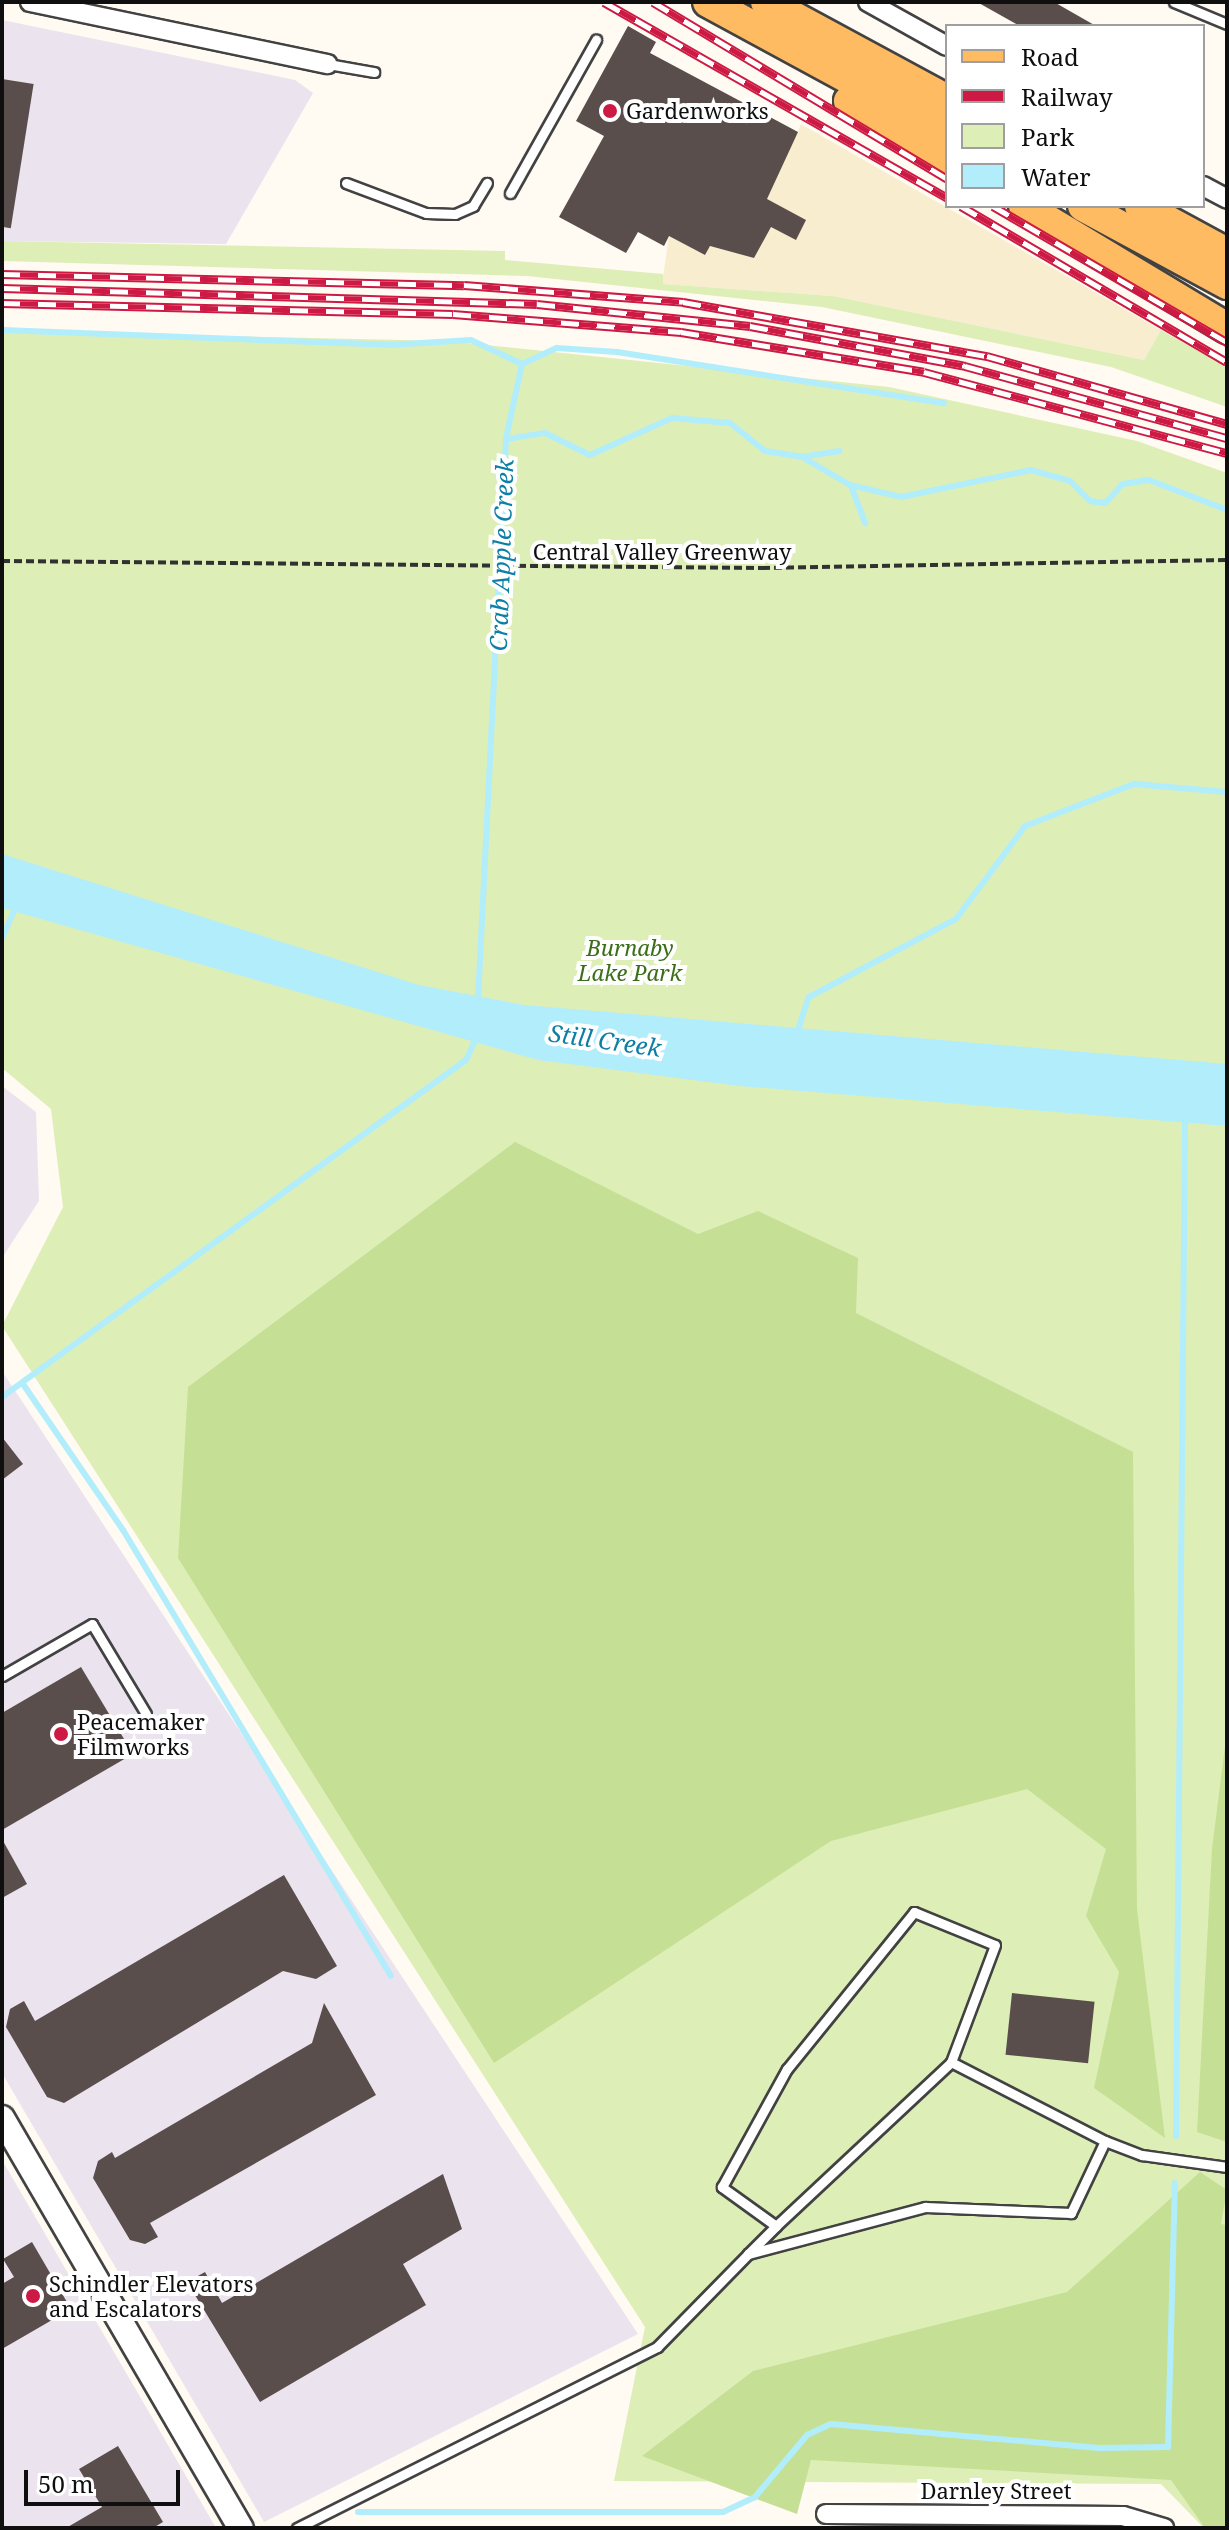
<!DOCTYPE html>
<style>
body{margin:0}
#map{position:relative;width:1229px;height:2530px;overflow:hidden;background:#fffaf2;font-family:"Noto Serif",serif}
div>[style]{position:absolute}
.industrial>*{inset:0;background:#ebe3ee}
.farmland>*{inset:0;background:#f8edcf}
.green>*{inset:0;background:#deeeb7}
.forest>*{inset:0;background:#c5e095}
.water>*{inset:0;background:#b2edfb}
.stream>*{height:6px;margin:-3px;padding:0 3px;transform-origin:3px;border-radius:3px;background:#b2edfb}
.building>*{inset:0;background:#594e4b;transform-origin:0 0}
.path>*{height:4px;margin-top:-2px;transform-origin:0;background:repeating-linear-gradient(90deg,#313131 0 8px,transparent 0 12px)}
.roads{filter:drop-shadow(2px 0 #424242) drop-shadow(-2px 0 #424242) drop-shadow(0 2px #424242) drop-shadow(0 -2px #424242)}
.service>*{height:9px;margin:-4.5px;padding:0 4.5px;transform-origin:4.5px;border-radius:4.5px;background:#fff}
.minor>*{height:18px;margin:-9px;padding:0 9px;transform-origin:9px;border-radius:9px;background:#fff}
.tertiary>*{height:24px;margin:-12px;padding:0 12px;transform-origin:12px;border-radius:12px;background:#fff}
.primary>*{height:30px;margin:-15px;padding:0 15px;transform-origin:15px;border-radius:15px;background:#ffbb62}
.rail>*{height:9px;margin-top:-4.5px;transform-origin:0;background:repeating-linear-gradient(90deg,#fff 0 18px,#cc1a44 0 36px);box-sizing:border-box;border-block:2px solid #cc1a44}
.dots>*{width:22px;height:22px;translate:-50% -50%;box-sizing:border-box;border:4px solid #fff;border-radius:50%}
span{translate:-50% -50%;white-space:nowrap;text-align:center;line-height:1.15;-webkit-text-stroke:8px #fff;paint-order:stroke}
.poi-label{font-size:22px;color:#0f0f0f}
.left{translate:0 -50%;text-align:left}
.street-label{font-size:22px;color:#0f0f0f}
.park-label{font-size:22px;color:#3a6e19;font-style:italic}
.water-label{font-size:24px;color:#0d7fa5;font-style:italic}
.frame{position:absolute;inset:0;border:4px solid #0f0f0f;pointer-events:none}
.legend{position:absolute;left:945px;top:24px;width:260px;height:184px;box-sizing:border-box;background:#fff;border:2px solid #9f9f9f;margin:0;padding:10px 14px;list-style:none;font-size:24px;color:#0f0f0f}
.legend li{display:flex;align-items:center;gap:16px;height:40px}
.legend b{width:40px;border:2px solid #9f9f9f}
.scale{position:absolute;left:24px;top:2470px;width:156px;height:36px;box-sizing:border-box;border:4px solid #0f0f0f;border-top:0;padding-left:10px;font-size:24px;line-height:28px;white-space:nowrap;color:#0f0f0f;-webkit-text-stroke:6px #fff;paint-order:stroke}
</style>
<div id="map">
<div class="industrial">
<div style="clip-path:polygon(2px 20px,295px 80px,313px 93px,226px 244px,2px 241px)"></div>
<div style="clip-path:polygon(2px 1086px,36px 1112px,39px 1201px,2px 1258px)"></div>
<div style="clip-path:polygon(2px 1371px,638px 2334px,264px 2522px,2px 2073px)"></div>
<div style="clip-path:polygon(2px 2160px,146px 2407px,216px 2528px,2px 2528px)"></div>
</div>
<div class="farmland">
<div style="clip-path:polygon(801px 124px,1161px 330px,1144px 360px,833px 296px,662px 284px,669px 236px,705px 255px,710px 246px,754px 258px,771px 227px,796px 239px,767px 199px)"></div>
</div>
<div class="green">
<div style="clip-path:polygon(2px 241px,505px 251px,505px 260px,663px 274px,663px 284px,833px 296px,1144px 360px,1161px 330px,1227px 367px,1227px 407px,1111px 367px,822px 307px,527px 276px,2px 261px)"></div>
<div style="clip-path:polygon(2px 331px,447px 341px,889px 387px,1137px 441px,1227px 473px,1227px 2528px,1204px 2528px,1161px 2484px,614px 2481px,645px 2327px,2px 1326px,63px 1207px,51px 1109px,2px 1068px)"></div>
</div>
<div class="forest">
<div style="clip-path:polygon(515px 1142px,698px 1234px,758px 1211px,858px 1258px,856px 1313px,1133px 1452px,1137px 1909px,1165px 2138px,1094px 2088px,1119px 1972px,1086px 1916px,1106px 1849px,1027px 1789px,831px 1841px,494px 2063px,178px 1558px,188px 1387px)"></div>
<div style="clip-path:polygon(1227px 1731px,1227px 2142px,1197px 2132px,1212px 1849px)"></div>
<div style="clip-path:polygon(1200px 2172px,1227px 2190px,1221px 2224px,1227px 2225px,1227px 2528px,1205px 2528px,1171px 2480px,811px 2460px,797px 2514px,642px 2456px,753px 2371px,1067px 2292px)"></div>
</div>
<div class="water">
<div style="clip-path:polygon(2px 854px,419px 985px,524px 1005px,1227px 1064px,1227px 1126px,740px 1086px,538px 1060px,2px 908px)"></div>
</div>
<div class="stream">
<div style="left:2px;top:330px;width:387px;rotate:2.2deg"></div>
<div style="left:389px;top:345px;width:82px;rotate:-3.5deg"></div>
<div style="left:471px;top:340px;width:56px;rotate:25.2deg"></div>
<div style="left:522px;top:364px;width:38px;rotate:-25deg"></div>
<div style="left:557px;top:348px;width:60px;rotate:3.8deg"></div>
<div style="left:617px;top:352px;width:331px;rotate:8.9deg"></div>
<div style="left:506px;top:438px;width:76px;rotate:-77.8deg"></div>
<div style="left:802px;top:457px;width:38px;rotate:-9deg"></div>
<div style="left:851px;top:486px;width:40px;rotate:69deg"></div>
<div style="left:2px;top:938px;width:36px;rotate:-66deg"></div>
<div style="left:478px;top:1000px;width:562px;rotate:-87.14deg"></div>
<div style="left:506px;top:439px;width:39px;rotate:-9deg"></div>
<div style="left:545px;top:433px;width:50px;rotate:26.1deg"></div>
<div style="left:590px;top:455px;width:90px;rotate:-24.3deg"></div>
<div style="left:672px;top:418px;width:58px;rotate:4.9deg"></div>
<div style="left:730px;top:423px;width:45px;rotate:38.7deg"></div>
<div style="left:765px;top:451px;width:37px;rotate:9deg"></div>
<div style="left:802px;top:457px;width:56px;rotate:30.3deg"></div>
<div style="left:850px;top:485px;width:52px;rotate:13.2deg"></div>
<div style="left:901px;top:497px;width:133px;rotate:-11.7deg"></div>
<div style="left:1031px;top:470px;width:41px;rotate:15.8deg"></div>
<div style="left:1070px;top:481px;width:28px;rotate:45deg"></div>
<div style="left:1090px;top:501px;width:15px;rotate:8deg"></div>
<div style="left:1105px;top:503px;width:26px;rotate:-47deg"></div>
<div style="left:1123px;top:484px;width:26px;rotate:-9deg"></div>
<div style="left:1149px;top:480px;width:84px;rotate:21deg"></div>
<div style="left:797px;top:1033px;width:38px;rotate:-72deg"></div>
<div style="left:809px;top:997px;width:166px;rotate:-28deg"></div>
<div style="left:956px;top:919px;width:116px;rotate:-53.4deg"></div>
<div style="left:1025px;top:826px;width:117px;rotate:-21.1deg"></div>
<div style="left:1134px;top:784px;width:93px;rotate:4.9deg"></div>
<div style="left:23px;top:1384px;width:177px;rotate:55.6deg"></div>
<div style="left:123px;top:1530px;width:520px;rotate:59deg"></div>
<div style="left:2px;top:1397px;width:573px;rotate:-35.99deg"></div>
<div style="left:466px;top:1060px;width:26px;rotate:-65deg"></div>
<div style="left:1176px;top:2136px;width:1020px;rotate:-89.49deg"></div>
<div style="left:358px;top:2512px;width:365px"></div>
<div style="left:723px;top:2512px;width:35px;rotate:-25deg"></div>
<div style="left:755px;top:2497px;width:81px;rotate:-50deg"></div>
<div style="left:807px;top:2435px;width:26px;rotate:-25deg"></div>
<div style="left:831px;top:2424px;width:269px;rotate:5.1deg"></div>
<div style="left:1099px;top:2448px;width:69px;rotate:-0.8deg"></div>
<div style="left:1168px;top:2447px;width:264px;rotate:-88.5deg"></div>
</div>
<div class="building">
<div style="clip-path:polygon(977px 2px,1054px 2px,1096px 26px,1020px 26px)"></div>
<div style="clip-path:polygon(628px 26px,656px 42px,650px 53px,798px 132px,767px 199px,806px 220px,796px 240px,771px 227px,754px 258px,710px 246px,705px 255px,669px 236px,664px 246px,638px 232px,626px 253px,559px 217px,604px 136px,576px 121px)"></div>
<div style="left:2px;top:79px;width:32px;height:146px;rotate:9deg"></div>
<div style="clip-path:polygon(2px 1437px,23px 1464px,2px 1480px)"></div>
<div style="clip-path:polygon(81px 1667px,133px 1754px,2px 1830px,2px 1713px)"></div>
<div style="clip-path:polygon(2px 1839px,27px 1884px,2px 1898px)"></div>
<div style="clip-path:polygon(284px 1875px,337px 1966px,316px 1979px,283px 1971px,64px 2103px,47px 2097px,6px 2027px,10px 2009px,24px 2001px,35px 2021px)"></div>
<div style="left:1012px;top:1993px;width:83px;height:62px;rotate:6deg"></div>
<div style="clip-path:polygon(324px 2003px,376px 2095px,150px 2223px,158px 2237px,145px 2244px,130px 2240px,93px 2178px,98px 2161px,112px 2152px,115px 2158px,312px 2043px)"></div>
<div style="clip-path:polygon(443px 2174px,462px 2229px,403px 2264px,426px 2305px,260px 2402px,187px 2282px,205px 2272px,222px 2303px)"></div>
<div style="clip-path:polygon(32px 2242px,71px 2309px,2px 2349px,2px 2284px,14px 2277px,3px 2259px)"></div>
<div style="clip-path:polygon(118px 2446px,163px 2522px,153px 2528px,66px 2528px,102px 2507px,79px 2469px)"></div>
</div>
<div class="path">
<div style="left:2px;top:561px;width:760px;rotate:0.53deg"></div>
<div style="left:762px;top:568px;width:465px;rotate:-1deg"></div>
</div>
<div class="roads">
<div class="service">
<div style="left:1174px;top:2px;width:57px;rotate:22.5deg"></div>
<div style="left:328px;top:64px;width:47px;rotate:9.9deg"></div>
<div style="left:346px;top:183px;width:85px;rotate:20.6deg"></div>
<div style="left:426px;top:213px;width:29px;rotate:2deg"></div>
<div style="left:455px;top:214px;width:20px;rotate:-24deg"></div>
<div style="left:473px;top:206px;width:27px;rotate:-59deg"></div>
<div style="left:510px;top:193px;width:176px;rotate:-60.7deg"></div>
<div style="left:2px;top:1676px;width:104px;rotate:-30deg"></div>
<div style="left:92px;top:1624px;width:105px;rotate:59deg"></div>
<div style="left:1105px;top:2141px;width:40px;rotate:21deg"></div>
<div style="left:1142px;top:2155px;width:86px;rotate:8deg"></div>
<div style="left:776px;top:2226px;width:67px;rotate:-144.2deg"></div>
<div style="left:722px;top:2187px;width:135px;rotate:-61.2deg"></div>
<div style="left:787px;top:2069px;width:202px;rotate:-51deg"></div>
<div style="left:914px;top:1912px;width:87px;rotate:22.2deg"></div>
<div style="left:995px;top:1945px;width:125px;rotate:110.6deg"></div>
<div style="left:297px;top:2528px;width:403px;rotate:-26.7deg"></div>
<div style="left:657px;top:2347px;width:130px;rotate:-45.6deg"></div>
<div style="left:748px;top:2254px;width:40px;rotate:-45deg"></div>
<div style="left:776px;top:2226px;width:240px;rotate:-43.1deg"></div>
<div style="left:951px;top:2062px;width:173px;rotate:27.2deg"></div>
<div style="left:1105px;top:2141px;width:80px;rotate:115.3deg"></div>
<div style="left:1071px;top:2213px;width:146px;rotate:-177.6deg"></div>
<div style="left:925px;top:2207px;width:183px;rotate:165.1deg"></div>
</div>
<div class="minor">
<div style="left:30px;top:2px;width:304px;rotate:11.8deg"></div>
<div style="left:868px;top:2px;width:90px;rotate:29.1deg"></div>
<div style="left:1203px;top:186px;width:27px;rotate:28deg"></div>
<div style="left:826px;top:2514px;width:297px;rotate:0.4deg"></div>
<div style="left:1123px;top:2516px;width:43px;rotate:16.3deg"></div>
</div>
<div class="tertiary">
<div style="left:2px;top:2118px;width:475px;rotate:59.8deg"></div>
</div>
<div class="primary">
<div style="left:708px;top:2px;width:272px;rotate:28.5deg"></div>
<div style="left:766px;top:2px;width:206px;rotate:28.4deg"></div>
<div style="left:849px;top:101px;width:114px;rotate:31deg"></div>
<div style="left:1024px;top:206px;width:237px;rotate:31deg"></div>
<div style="left:1083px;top:206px;width:164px;rotate:28.4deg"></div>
<div style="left:1140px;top:206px;width:99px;rotate:28.4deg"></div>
</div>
</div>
<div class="rail">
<div style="left:604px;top:2px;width:395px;rotate:29.7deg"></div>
<div style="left:653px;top:2px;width:343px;rotate:31deg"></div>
<div style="left:961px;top:206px;width:308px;rotate:30.4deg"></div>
<div style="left:993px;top:206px;width:271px;rotate:30.2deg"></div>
<div style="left:2px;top:274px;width:462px;rotate:1.4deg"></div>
<div style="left:464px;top:285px;width:220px;rotate:4.4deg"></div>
<div style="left:683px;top:302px;width:309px;rotate:10.1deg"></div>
<div style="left:987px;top:356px;width:249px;rotate:15.8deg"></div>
<div style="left:2px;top:288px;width:535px;rotate:1.71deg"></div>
<div style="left:537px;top:304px;width:214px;rotate:5.9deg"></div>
<div style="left:750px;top:326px;width:219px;rotate:10.5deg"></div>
<div style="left:965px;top:366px;width:272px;rotate:15.4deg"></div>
<div style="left:2px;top:303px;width:451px;rotate:1.4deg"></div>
<div style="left:453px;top:314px;width:229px;rotate:4.5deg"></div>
<div style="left:681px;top:332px;width:246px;rotate:9.3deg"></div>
<div style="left:924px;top:372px;width:314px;rotate:15deg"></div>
</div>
<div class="dots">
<div style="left:610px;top:111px;background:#cc1a44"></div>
<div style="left:61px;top:1734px;background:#cc1a44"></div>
<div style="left:33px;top:2296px;background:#cc1a44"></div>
</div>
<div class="poi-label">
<span class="left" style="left:626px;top:111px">Gardenworks</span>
<span class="left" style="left:77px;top:1734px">Peacemaker<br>Filmworks</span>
<span class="left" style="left:49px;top:2296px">Schindler Elevators<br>and Escalators</span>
</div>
<div class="street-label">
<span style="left:662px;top:552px">Central Valley Greenway</span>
<span style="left:996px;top:2491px">Darnley Street</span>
</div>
<div class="park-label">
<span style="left:630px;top:960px">Burnaby<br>Lake Park</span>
</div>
<div class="water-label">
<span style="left:501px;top:555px;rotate:-88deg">Crab Apple Creek</span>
<span style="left:605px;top:1040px;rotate:8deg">Still Creek</span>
</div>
<div class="frame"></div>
<ul class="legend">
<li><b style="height:10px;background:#ffbb62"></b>Road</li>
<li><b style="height:10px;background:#cc1a44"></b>Railway</li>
<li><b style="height:22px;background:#deeeb7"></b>Park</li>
<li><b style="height:22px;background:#b2edfb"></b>Water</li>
</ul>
<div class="scale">50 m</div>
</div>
